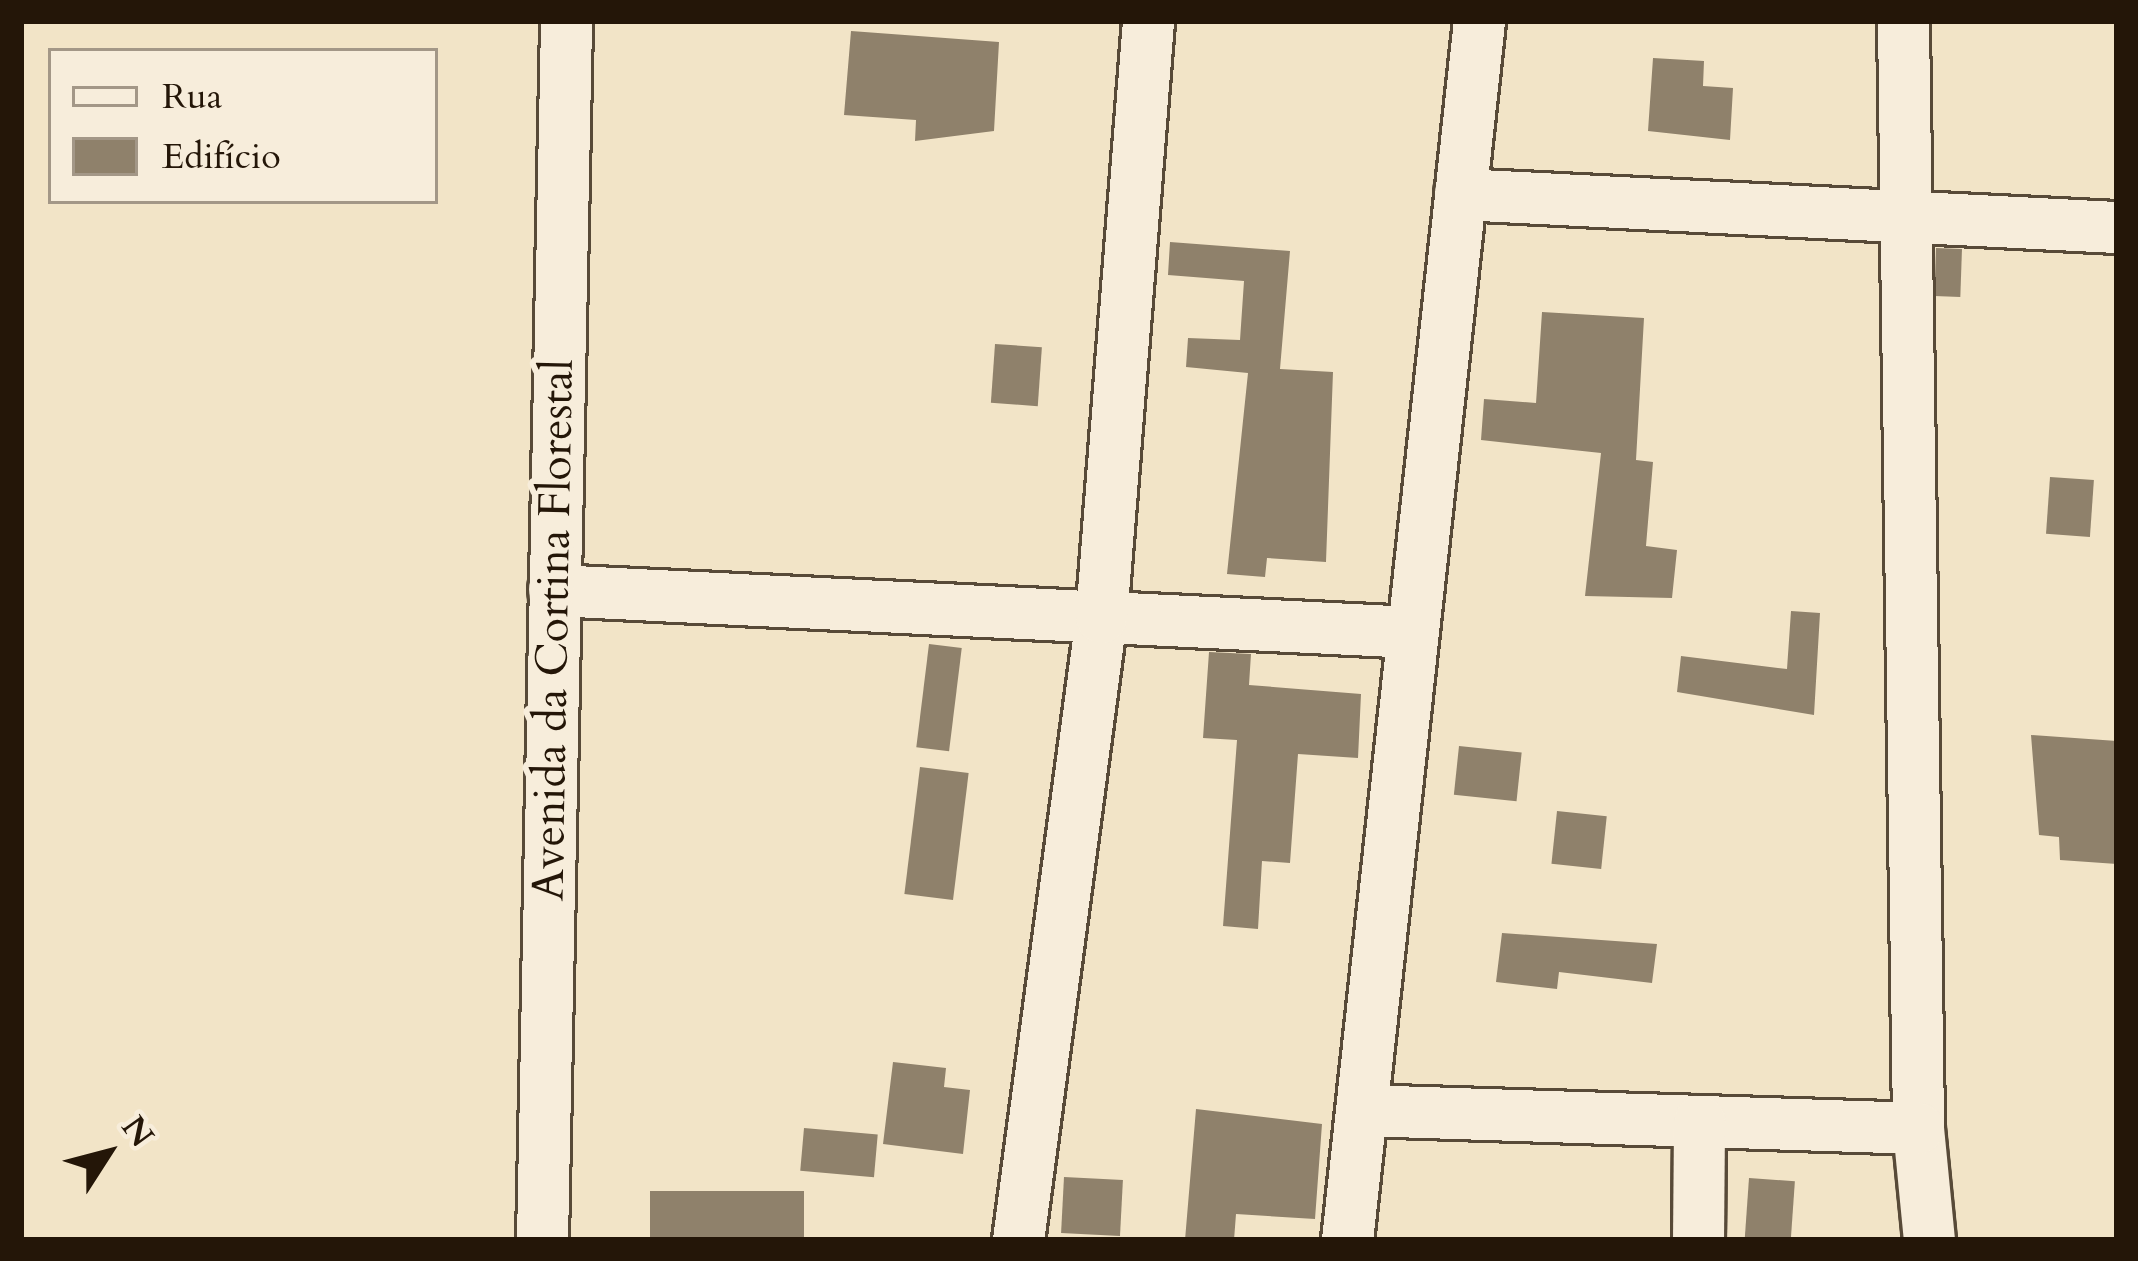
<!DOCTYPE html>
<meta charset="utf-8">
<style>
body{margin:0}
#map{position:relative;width:2138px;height:1261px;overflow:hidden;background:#f2e4c7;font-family:Cardo,serif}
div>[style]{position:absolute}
.building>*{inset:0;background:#8f816b;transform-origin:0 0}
.roads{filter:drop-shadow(3px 0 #584a38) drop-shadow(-3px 0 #584a38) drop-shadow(0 3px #584a38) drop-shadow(0 -3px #584a38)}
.minor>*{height:51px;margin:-25.5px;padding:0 25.5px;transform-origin:25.5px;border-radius:25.5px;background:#f7eddb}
span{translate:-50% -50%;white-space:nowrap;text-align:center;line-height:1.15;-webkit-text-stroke:12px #f7eddb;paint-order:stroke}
.street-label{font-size:45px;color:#241608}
.frame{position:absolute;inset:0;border:24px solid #241608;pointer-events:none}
.legend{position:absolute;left:48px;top:48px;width:390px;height:156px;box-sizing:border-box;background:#f7eddb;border:3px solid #a39787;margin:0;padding:15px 21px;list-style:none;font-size:36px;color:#241608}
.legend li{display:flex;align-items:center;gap:24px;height:60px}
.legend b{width:60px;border:3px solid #a39787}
.north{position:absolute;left:48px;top:1093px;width:120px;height:120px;-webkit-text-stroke:9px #f7eddb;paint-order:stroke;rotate:54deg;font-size:33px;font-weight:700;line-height:48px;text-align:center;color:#241608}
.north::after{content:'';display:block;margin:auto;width:42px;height:54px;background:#241608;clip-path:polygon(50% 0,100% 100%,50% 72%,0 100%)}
</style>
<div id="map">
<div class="building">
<div style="clip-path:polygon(851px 31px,999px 42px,994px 131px,915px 141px,916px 120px,844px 115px)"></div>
<div style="clip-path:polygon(1653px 58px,1704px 61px,1703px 86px,1733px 88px,1730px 140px,1648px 131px)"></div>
<div style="clip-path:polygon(1170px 242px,1290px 251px,1280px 369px,1333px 372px,1326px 562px,1267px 558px,1265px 577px,1227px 574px,1248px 373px,1186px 367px,1188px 338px,1240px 340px,1244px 281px,1168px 275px)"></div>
<div style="left:1936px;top:248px;width:26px;height:48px;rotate:2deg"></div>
<div style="clip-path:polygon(1542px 312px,1644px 318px,1636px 460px,1653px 462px,1646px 546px,1677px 550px,1672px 598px,1585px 596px,1601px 453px,1481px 440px,1484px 399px,1536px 403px)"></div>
<div style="left:995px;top:344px;width:47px;height:59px;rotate:4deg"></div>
<div style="left:2050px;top:477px;width:44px;height:57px;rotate:4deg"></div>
<div style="clip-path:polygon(1791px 611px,1820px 613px,1814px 715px,1677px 692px,1681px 656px,1787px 669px)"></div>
<div style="left:929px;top:644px;width:33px;height:104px;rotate:7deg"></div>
<div style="clip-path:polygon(1209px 652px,1251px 654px,1249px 685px,1361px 694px,1358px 758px,1298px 754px,1290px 863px,1262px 861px,1258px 929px,1223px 926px,1237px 740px,1203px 738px)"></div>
<div style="clip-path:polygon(2031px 735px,2117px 741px,2117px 864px,2060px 860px,2059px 837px,2039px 835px)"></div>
<div style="left:1459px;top:746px;width:63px;height:49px;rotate:6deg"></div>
<div style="left:920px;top:767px;width:49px;height:128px;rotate:7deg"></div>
<div style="left:1557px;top:811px;width:50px;height:53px;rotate:6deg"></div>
<div style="clip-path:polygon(1502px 933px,1657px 944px,1652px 983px,1559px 972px,1557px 989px,1496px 982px)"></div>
<div style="clip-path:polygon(893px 1062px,946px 1068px,944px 1087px,970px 1090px,963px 1154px,883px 1144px)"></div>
<div style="clip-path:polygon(1196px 1109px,1322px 1124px,1315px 1219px,1236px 1214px,1234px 1240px,1185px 1240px)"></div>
<div style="left:804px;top:1128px;width:74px;height:43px;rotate:5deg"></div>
<div style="left:1064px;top:1177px;width:59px;height:56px;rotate:3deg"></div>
<div style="left:1749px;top:1178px;width:46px;height:62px;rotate:4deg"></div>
<div style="left:650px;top:1191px;width:154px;height:49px"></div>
</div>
<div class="roads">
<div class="minor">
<div style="left:1903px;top:21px;width:1107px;rotate:89.22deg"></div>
<div style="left:1918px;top:1128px;width:113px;rotate:84.4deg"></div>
<div style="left:1460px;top:194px;width:658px;rotate:2.88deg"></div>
<div style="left:554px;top:590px;width:859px;rotate:2.8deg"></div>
<div style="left:1362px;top:1110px;width:556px;rotate:1.85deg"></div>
<div style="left:542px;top:1240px;width:1219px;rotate:-88.87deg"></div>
<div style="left:1018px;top:1240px;width:629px;rotate:-82.41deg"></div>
<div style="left:1101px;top:617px;width:598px;rotate:-85.49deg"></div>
<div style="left:1347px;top:1240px;width:1226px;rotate:-83.82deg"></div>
<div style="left:1698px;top:1240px;width:119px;rotate:-89.5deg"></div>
</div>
</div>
<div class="street-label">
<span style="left:553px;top:630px;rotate:-89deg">Avenida da Cortina Florestal</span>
</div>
<div class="frame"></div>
<ul class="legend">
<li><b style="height:15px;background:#f7eddb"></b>Rua</li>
<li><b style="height:33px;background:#8f816b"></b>Edifício</li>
</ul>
<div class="north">N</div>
</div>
